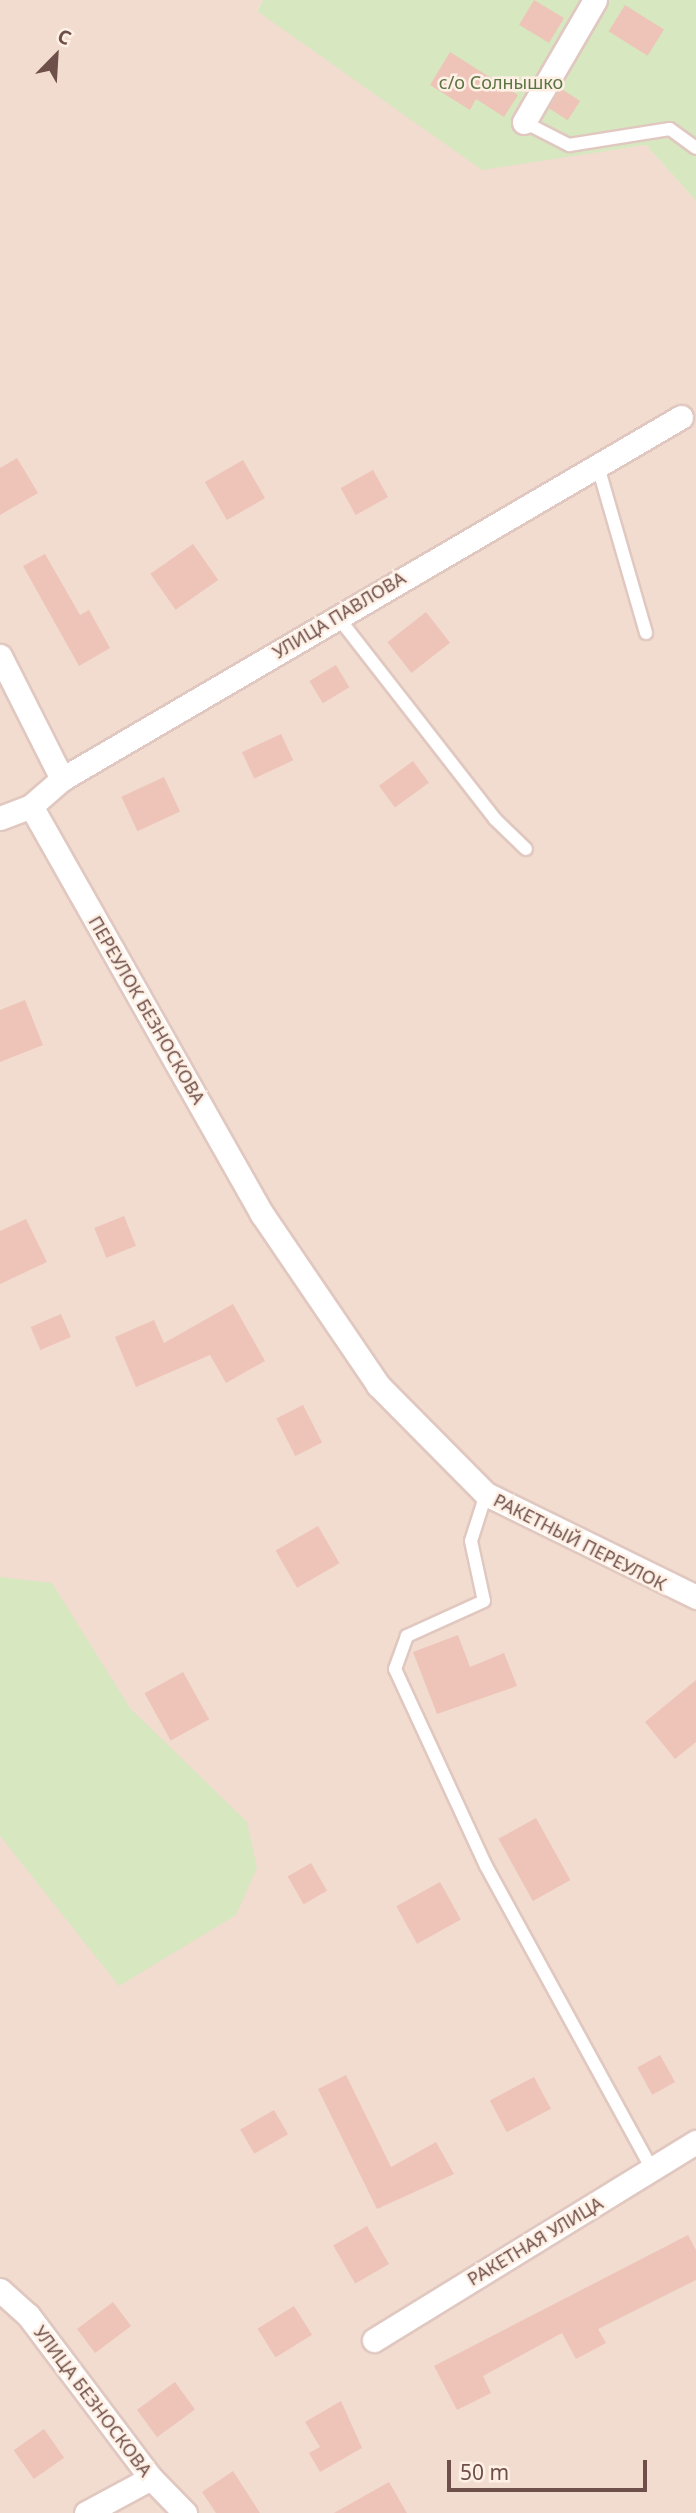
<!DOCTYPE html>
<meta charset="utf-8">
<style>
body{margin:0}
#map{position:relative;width:696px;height:2513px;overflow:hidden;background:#fbebe0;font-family:"Noto Sans",sans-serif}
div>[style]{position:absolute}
.residential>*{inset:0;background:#f2dbcf}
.green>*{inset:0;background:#d7e7c0}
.building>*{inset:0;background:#eec4b9;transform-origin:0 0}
.roads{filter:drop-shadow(2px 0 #e0c8c0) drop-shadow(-2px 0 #e0c8c0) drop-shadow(0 2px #e0c8c0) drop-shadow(0 -2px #e0c8c0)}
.service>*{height:12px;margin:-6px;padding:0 6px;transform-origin:6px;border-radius:6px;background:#fff}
.minor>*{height:23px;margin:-11.5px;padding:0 11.5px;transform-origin:11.5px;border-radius:11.5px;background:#fff}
span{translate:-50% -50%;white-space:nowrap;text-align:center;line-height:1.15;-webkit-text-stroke:5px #fef0e5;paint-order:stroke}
.park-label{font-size:18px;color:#5b7542}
.street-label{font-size:18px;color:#6f4f49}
.north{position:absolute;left:21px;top:21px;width:70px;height:70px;-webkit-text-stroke:5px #fef0e5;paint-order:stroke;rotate:24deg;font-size:19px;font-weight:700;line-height:28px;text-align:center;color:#6f4f49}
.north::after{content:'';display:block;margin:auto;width:24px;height:32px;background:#6f4f49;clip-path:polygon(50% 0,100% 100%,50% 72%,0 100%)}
.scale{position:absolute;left:447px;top:2460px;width:200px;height:32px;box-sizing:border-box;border:4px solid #6f4f49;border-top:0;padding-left:9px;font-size:21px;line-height:24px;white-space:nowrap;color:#6f4f49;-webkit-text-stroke:5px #fef0e5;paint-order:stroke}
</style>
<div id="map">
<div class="residential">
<div style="clip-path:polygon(0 0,263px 0,257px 10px,482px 169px,646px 145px,696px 201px,696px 2513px,0 2513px)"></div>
</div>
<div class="green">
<div style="clip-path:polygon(263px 0,696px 0,696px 201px,646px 145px,482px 170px,257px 11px)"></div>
<div style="clip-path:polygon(0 1577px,52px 1583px,130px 1708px,247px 1822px,257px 1868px,236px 1915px,119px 1986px,0 1836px)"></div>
</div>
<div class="building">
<div style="left:534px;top:0;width:35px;height:29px;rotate:31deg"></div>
<div style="left:625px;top:5px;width:46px;height:31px;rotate:32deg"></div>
<div style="clip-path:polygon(450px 52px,518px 95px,504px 117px,476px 99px,470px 110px,430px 85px)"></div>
<div style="left:560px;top:88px;width:24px;height:23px;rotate:33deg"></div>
<div style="clip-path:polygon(17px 458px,38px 493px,0 515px,0 468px)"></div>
<div style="left:243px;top:460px;width:44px;height:44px;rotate:60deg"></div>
<div style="left:373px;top:470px;width:31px;height:37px;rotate:61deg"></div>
<div style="left:193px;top:544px;width:44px;height:52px;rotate:55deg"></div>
<div style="clip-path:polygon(45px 554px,80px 615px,89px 610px,110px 648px,79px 666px,23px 566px)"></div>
<div style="left:426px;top:612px;width:39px;height:49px;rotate:52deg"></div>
<div style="left:336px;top:665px;width:26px;height:31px;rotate:59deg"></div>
<div style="left:281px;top:734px;width:29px;height:43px;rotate:65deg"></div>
<div style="left:413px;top:761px;width:27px;height:42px;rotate:54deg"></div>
<div style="left:164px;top:777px;width:38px;height:47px;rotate:65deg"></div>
<div style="clip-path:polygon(25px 1000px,43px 1045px,0 1062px,0 1010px)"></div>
<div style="left:124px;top:1216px;width:32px;height:32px;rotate:68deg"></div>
<div style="clip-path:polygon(26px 1219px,47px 1262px,0 1284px,0 1231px)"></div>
<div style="clip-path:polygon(233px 1304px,265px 1361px,226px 1383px,210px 1355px,136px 1387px,115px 1337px,154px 1320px,164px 1343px)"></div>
<div style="left:61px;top:1314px;width:25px;height:33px;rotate:67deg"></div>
<div style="left:303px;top:1405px;width:42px;height:30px;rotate:63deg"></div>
<div style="left:318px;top:1526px;width:43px;height:49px;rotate:60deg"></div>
<div style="clip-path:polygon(458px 1635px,470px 1667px,504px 1653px,517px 1686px,437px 1714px,413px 1652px)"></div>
<div style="left:183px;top:1672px;width:54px;height:44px;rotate:61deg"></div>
<div style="clip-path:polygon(696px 1680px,696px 1742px,675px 1759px,645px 1722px)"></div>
<div style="left:536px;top:1818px;width:71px;height:43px;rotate:61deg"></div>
<div style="left:311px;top:1863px;width:32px;height:27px;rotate:60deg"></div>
<div style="left:440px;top:1882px;width:43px;height:50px;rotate:61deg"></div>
<div style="left:660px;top:2055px;width:31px;height:26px;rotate:61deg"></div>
<div style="clip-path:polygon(346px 2075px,391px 2167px,436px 2142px,454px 2174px,377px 2209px,318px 2089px)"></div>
<div style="left:534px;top:2077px;width:36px;height:50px;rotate:62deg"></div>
<div style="left:274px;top:2110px;width:28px;height:39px;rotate:60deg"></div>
<div style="left:367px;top:2226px;width:44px;height:39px;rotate:60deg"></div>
<div style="clip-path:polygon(688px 2235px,696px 2250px,696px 2280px,598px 2329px,606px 2343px,576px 2359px,562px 2333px,483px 2376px,491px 2393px,457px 2410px,434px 2366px)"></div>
<div style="left:113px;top:2302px;width:30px;height:45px;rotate:53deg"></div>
<div style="left:294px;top:2306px;width:34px;height:43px;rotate:58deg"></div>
<div style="left:175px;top:2382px;width:34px;height:47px;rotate:54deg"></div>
<div style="clip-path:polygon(341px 2401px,362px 2448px,320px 2472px,309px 2453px,320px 2447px,305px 2422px)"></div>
<div style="left:44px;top:2429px;width:35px;height:37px;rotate:55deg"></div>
<div style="clip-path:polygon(233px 2471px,260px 2513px,216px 2513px,202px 2492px)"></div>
<div style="clip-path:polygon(389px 2482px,407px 2513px,334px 2513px)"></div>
</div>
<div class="roads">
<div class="service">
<div style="left:524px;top:122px;width:51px;rotate:27.1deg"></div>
<div style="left:569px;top:145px;width:102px;rotate:-9deg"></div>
<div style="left:670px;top:129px;width:32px;rotate:36deg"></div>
<div style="left:597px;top:463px;width:177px;rotate:73.9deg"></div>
<div style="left:337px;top:616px;width:257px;rotate:52.1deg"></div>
<div style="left:495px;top:819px;width:43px;rotate:44.1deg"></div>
<div style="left:486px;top:1494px;width:49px;rotate:107.7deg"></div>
<div style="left:471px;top:1541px;width:61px;rotate:77.8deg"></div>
<div style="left:484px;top:1601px;width:85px;rotate:155.6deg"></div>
<div style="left:407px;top:1636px;width:35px;rotate:110deg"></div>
<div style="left:395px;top:1669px;width:217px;rotate:65.2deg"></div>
<div style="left:486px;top:1866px;width:345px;rotate:61.3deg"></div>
</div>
<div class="minor">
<div style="left:524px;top:122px;width:141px;rotate:-59.8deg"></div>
<div style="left:0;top:656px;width:138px;rotate:63.2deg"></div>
<div style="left:31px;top:806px;width:469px;rotate:60.5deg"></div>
<div style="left:262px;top:1214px;width:207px;rotate:55.8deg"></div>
<div style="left:378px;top:1385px;width:153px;rotate:45.3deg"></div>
<div style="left:486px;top:1494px;width:234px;rotate:26.1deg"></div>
<div style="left:0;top:818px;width:33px;rotate:-21deg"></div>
<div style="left:31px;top:806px;width:41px;rotate:-41.1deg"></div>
<div style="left:62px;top:779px;width:717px;rotate:-30.32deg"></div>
<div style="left:0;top:2290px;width:38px;rotate:42deg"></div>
<div style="left:28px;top:2315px;width:204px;rotate:53deg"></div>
<div style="left:151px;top:2478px;width:49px;rotate:45.8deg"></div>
<div style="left:374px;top:2340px;width:378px;rotate:-31.6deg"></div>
<div style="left:86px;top:2513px;width:74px;rotate:-28.3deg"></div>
</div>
</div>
<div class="park-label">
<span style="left:501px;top:82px">с/о Солнышко</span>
</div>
<div class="street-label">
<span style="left:339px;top:615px;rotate:-31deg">УЛИЦА ПАВЛОВА</span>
<span style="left:147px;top:1010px;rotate:60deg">ПЕРЕУЛОК БЕЗНОСКОВА</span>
<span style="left:580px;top:1542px;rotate:27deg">РАКЕТНЫЙ ПЕРЕУЛОК</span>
<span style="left:535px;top:2241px;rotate:-31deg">РАКЕТНАЯ УЛИЦА</span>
<span style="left:93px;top:2401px;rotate:53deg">УЛИЦА БЕЗНОСКОВА</span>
</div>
<div class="north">С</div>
<div class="scale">50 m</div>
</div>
